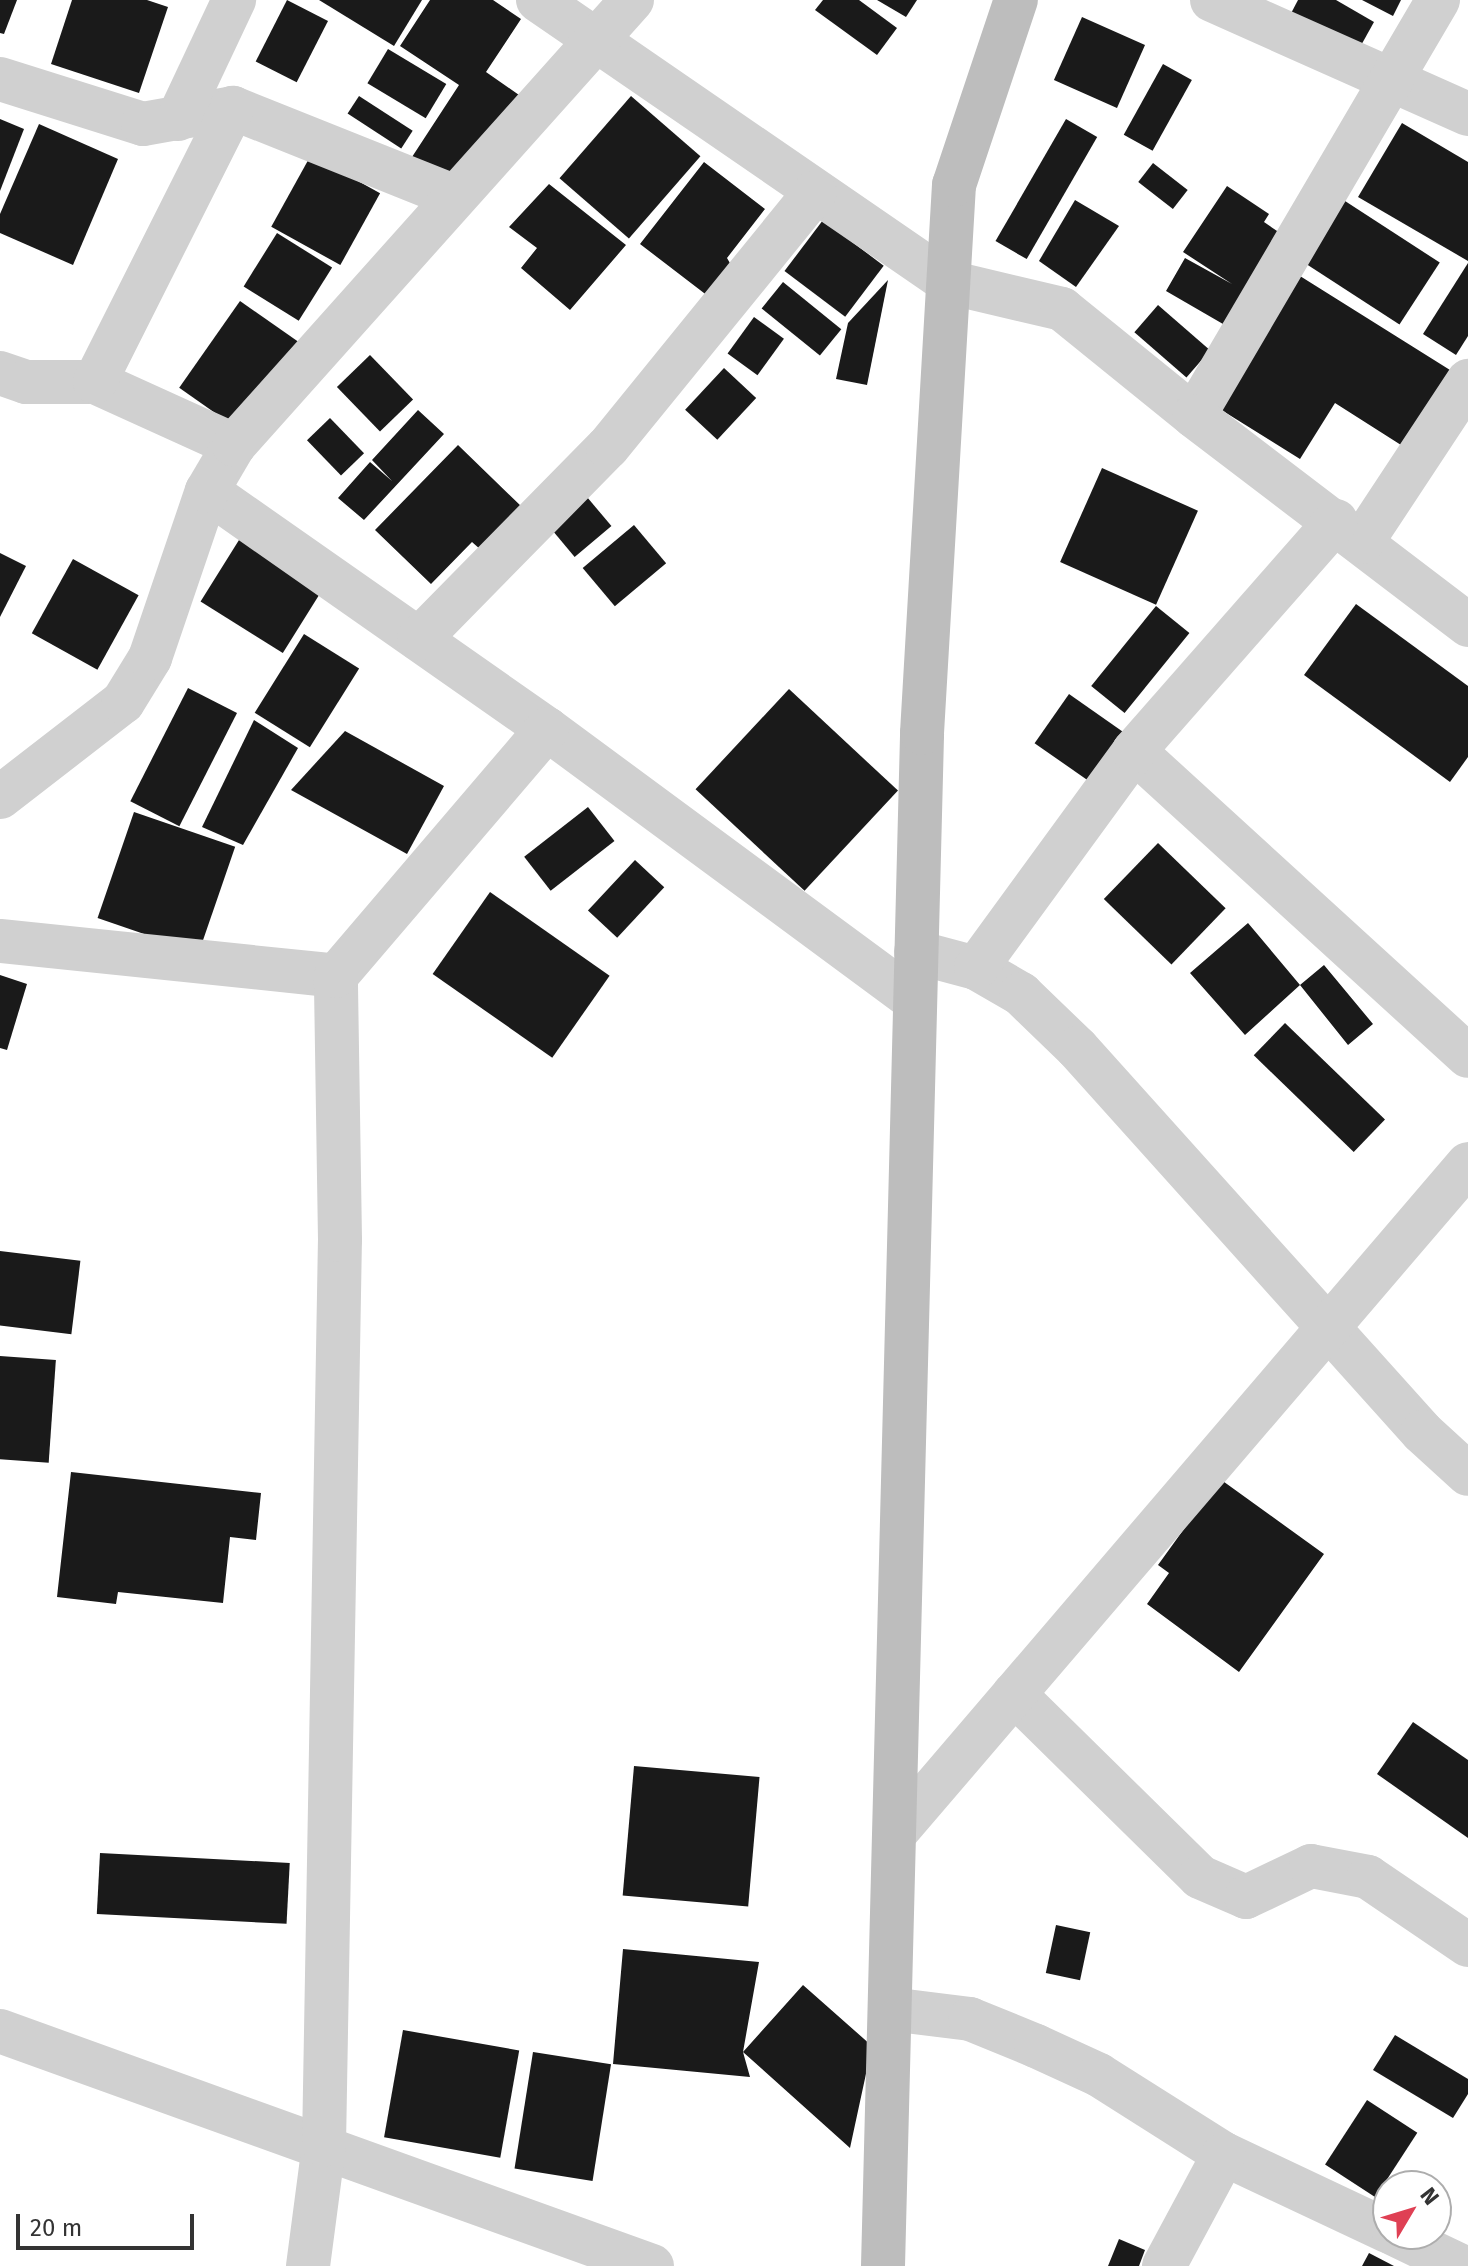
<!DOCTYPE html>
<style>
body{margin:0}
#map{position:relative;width:1468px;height:2266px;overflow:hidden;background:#fff;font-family:"Fira Sans",sans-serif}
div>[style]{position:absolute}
.building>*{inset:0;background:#1a1a1a;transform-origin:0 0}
.street>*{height:44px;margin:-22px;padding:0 22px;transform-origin:22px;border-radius:22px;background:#d0d0d0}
.secondary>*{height:44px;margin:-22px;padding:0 22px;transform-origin:22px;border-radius:22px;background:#bdbdbd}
span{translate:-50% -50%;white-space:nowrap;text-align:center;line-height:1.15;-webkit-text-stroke:8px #fff;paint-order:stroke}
.north{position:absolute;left:1372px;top:2170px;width:80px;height:80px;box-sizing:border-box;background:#fff;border:2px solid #adadad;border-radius:50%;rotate:52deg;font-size:22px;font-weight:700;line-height:32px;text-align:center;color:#333}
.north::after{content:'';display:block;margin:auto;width:28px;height:36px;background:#df4054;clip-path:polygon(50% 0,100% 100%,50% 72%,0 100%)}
.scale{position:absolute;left:16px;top:2214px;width:178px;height:36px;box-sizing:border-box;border:4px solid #333;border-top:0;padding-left:10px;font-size:24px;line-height:28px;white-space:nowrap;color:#333;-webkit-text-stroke:6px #fff;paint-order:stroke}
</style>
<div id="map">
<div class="building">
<div style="clip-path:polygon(0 0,17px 0,4px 34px,0 33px)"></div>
<div style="clip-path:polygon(72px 0,147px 0,168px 7px,139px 93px,51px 64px)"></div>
<div style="left:287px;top:0;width:46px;height:69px;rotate:27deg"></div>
<div style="clip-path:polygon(319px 0,422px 0,394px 46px)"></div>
<div style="clip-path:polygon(430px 0,493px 0,521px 19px,486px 72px,519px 95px,457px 188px,412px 157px,459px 85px,400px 46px)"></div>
<div style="clip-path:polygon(823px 0,859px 0,897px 28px,877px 55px,815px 10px)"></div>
<div style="clip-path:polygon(877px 0,917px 0,906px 17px)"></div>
<div style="clip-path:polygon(1298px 0,1336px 0,1374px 22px,1354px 58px,1287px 21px)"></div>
<div style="clip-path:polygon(1362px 0,1401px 0,1393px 16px)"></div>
<div style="left:1082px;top:17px;width:69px;height:69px;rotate:24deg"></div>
<div style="left:388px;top:49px;width:68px;height:40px;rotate:31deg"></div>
<div style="left:1163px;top:64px;width:33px;height:81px;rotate:29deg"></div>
<div style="left:359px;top:96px;width:64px;height:21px;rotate:33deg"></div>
<div style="left:631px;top:96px;width:92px;height:109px;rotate:41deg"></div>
<div style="clip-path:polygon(0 119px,24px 129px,0 191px)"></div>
<div style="left:1066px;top:119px;width:36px;height:141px;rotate:30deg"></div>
<div style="clip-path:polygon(1402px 123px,1468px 162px,1468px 261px,1358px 197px)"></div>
<div style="clip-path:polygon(39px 124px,118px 159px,73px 265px,0 233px,0 214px)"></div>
<div style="left:311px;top:155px;width:79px;height:82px;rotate:29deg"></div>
<div style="clip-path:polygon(704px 162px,765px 209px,727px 258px,738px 277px,717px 303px,640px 244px)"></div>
<div style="left:1153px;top:163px;width:44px;height:24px;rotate:38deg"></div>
<div style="clip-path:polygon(549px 184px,626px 245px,570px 310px,521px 268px,537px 248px,509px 227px)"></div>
<div style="clip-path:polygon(1227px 186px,1269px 214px,1264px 222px,1280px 233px,1223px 324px,1166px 291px,1185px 258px,1232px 284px,1183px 252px)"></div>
<div style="clip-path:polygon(1075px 200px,1119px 226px,1076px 287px,1039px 261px)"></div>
<div style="left:1345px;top:201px;width:113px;height:74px;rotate:33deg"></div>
<div style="left:823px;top:220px;width:76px;height:64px;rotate:37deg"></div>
<div style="left:277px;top:233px;width:65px;height:63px;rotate:32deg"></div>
<div style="clip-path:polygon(1468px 263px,1468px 336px,1456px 355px,1423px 334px)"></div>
<div style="clip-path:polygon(1292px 271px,1450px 370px,1401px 445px,1335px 403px,1300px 459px,1215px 406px)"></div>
<div style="clip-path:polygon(888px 280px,867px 385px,836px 379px,848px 323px)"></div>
<div style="left:783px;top:282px;width:75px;height:34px;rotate:39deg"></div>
<div style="left:240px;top:301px;width:76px;height:106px;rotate:35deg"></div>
<div style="left:1158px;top:305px;width:69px;height:36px;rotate:41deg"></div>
<div style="left:754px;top:317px;width:37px;height:45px;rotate:36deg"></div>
<div style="left:370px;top:355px;width:62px;height:46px;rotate:46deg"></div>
<div style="left:724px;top:368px;width:44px;height:57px;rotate:43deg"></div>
<div style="clip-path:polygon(418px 410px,444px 434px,364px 520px,338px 498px,370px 462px,392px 481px,372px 460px)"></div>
<div style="left:330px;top:418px;width:49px;height:32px;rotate:46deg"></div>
<div style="clip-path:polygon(458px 445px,523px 508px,481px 550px,472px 542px,431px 584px,375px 530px)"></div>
<div style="left:1102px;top:468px;width:105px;height:103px;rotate:24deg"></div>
<div style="left:587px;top:497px;width:38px;height:48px;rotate:50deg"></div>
<div style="left:634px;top:525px;width:50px;height:67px;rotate:50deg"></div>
<div style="left:244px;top:532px;width:97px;height:82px;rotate:32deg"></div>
<div style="clip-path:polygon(0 553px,26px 566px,0 617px)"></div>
<div style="left:73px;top:559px;width:75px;height:85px;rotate:29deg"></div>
<div style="clip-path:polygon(1356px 604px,1468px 686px,1468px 757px,1450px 782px,1304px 675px)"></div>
<div style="left:1156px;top:606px;width:43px;height:103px;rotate:39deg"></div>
<div style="left:304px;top:634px;width:65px;height:93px;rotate:32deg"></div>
<div style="left:188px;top:688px;width:55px;height:127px;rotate:27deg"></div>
<div style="left:789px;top:689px;width:149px;height:137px;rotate:43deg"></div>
<div style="left:1069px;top:694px;width:74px;height:60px;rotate:35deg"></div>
<div style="clip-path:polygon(254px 720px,298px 748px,243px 845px,202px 827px)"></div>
<div style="clip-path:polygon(345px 731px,444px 786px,407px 854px,291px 790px)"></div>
<div style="left:588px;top:807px;width:43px;height:81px;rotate:52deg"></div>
<div style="left:134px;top:812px;width:107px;height:112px;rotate:19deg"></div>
<div style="left:1158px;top:843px;width:94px;height:78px;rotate:44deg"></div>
<div style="left:635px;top:860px;width:40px;height:69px;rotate:43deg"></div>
<div style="left:490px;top:892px;width:146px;height:100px;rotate:35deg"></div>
<div style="clip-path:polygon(1248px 923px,1300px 985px,1324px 965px,1373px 1024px,1348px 1045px,1300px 985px,1245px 1035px,1190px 973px)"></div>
<div style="clip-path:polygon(0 975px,27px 984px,7px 1050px,0 1048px)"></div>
<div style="left:1285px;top:1023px;width:139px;height:45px;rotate:44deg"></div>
<div style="left:0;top:1251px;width:81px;height:74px;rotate:7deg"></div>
<div style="left:0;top:1356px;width:56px;height:103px;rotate:4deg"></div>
<div style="clip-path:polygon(71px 1472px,261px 1493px,256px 1540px,230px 1537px,223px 1603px,118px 1592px,116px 1604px,57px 1597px)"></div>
<div style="clip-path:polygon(1220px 1479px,1324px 1554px,1239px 1672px,1147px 1604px,1169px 1573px,1158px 1565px)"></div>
<div style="clip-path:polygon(1413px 1722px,1468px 1760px,1468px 1838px,1377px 1774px)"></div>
<div style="left:634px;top:1766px;width:126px;height:130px;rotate:5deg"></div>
<div style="left:100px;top:1853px;width:190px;height:61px;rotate:3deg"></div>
<div style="left:1056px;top:1925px;width:35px;height:49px;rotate:12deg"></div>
<div style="clip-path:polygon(623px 1949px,759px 1962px,743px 2052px,803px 1985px,872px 2046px,850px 2148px,743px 2052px,750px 2077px,613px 2064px)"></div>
<div style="left:403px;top:2030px;width:118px;height:109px;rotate:10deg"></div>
<div style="clip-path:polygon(1395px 2035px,1468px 2079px,1468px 2094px,1453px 2118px,1373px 2070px)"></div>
<div style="left:533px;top:2052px;width:79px;height:118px;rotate:9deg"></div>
<div style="left:1367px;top:2100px;width:60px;height:77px;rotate:33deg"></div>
<div style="clip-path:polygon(1119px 2239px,1145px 2250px,1139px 2266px,1108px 2266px)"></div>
<div style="clip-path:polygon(1369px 2253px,1394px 2266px,1362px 2266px)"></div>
</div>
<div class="street">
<div style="left:538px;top:0;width:498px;rotate:34.5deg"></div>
<div style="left:948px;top:282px;width:117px;rotate:13.3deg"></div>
<div style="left:1062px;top:309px;width:170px;rotate:39deg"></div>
<div style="left:1212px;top:0;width:280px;rotate:24deg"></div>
<div style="left:1438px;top:0;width:482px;rotate:120.4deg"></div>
<div style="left:1194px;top:416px;width:345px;rotate:37.3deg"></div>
<div style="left:0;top:79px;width:150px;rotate:17.5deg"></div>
<div style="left:143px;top:124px;width:91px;rotate:-10.1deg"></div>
<div style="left:233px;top:108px;width:239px;rotate:21.8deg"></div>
<div style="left:178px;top:119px;width:132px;rotate:-64.8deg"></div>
<div style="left:0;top:373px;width:28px;rotate:19deg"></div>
<div style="left:26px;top:382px;width:69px"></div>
<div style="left:95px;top:382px;width:153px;rotate:24.4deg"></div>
<div style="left:95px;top:382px;width:307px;rotate:-63.3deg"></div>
<div style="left:207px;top:491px;width:415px;rotate:35deg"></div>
<div style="left:547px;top:729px;width:457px;rotate:36.4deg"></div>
<div style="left:1362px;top:542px;width:193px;rotate:-56.6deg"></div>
<div style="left:419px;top:639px;width:269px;rotate:-45.5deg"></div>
<div style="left:608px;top:447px;width:328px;rotate:-50.9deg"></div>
<div style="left:1134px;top:751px;width:452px;rotate:42.4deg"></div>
<div style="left:0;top:797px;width:155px;rotate:-37.7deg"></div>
<div style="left:123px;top:702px;width:52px;rotate:-58.5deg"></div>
<div style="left:150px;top:658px;width:176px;rotate:-71.2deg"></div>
<div style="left:207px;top:491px;width:53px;rotate:-59.6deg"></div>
<div style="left:234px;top:445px;width:597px;rotate:-48.19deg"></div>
<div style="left:0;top:941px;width:338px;rotate:5.9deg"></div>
<div style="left:916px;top:952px;width:62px;rotate:14.9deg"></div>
<div style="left:976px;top:968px;width:52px;rotate:30deg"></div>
<div style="left:1021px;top:994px;width:78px;rotate:44deg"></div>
<div style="left:1077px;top:1048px;width:516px;rotate:48.06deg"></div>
<div style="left:1422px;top:1432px;width:62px;rotate:42.4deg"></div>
<div style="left:976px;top:968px;width:268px;rotate:-53.9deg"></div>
<div style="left:1134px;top:751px;width:306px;rotate:-48.7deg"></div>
<div style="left:1014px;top:1694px;width:261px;rotate:44.5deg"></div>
<div style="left:1200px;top:1877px;width:50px;rotate:23.5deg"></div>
<div style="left:1246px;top:1897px;width:72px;rotate:-25.5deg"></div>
<div style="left:1311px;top:1866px;width:58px;rotate:10.9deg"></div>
<div style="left:1368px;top:1877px;width:121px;rotate:34.2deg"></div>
<div style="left:897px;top:1831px;width:878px;rotate:-49.43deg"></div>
<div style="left:890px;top:2009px;width:81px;rotate:7.1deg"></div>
<div style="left:970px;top:2019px;width:71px;rotate:22.2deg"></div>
<div style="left:1036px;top:2046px;width:69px;rotate:24.7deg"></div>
<div style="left:1099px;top:2075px;width:148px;rotate:32.3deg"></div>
<div style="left:1224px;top:2154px;width:181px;rotate:25.2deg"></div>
<div style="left:0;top:2031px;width:693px;rotate:19.82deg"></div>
<div style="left:1394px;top:2234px;width:74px;rotate:25.5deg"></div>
<div style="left:308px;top:2266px;width:122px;rotate:-82.5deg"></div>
<div style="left:324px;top:2145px;width:905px;rotate:-88.99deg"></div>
<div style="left:340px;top:1240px;width:264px;rotate:-90.9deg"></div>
<div style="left:336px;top:976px;width:325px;rotate:-49.5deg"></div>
<div style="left:1164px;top:2266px;width:127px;rotate:-61.8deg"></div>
</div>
<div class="secondary">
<div style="left:883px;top:2266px;width:1533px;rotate:-88.54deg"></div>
<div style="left:922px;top:733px;width:549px;rotate:-86.66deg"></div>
<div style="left:954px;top:185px;width:195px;rotate:-71.5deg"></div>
</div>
<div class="north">N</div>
<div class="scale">20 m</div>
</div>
